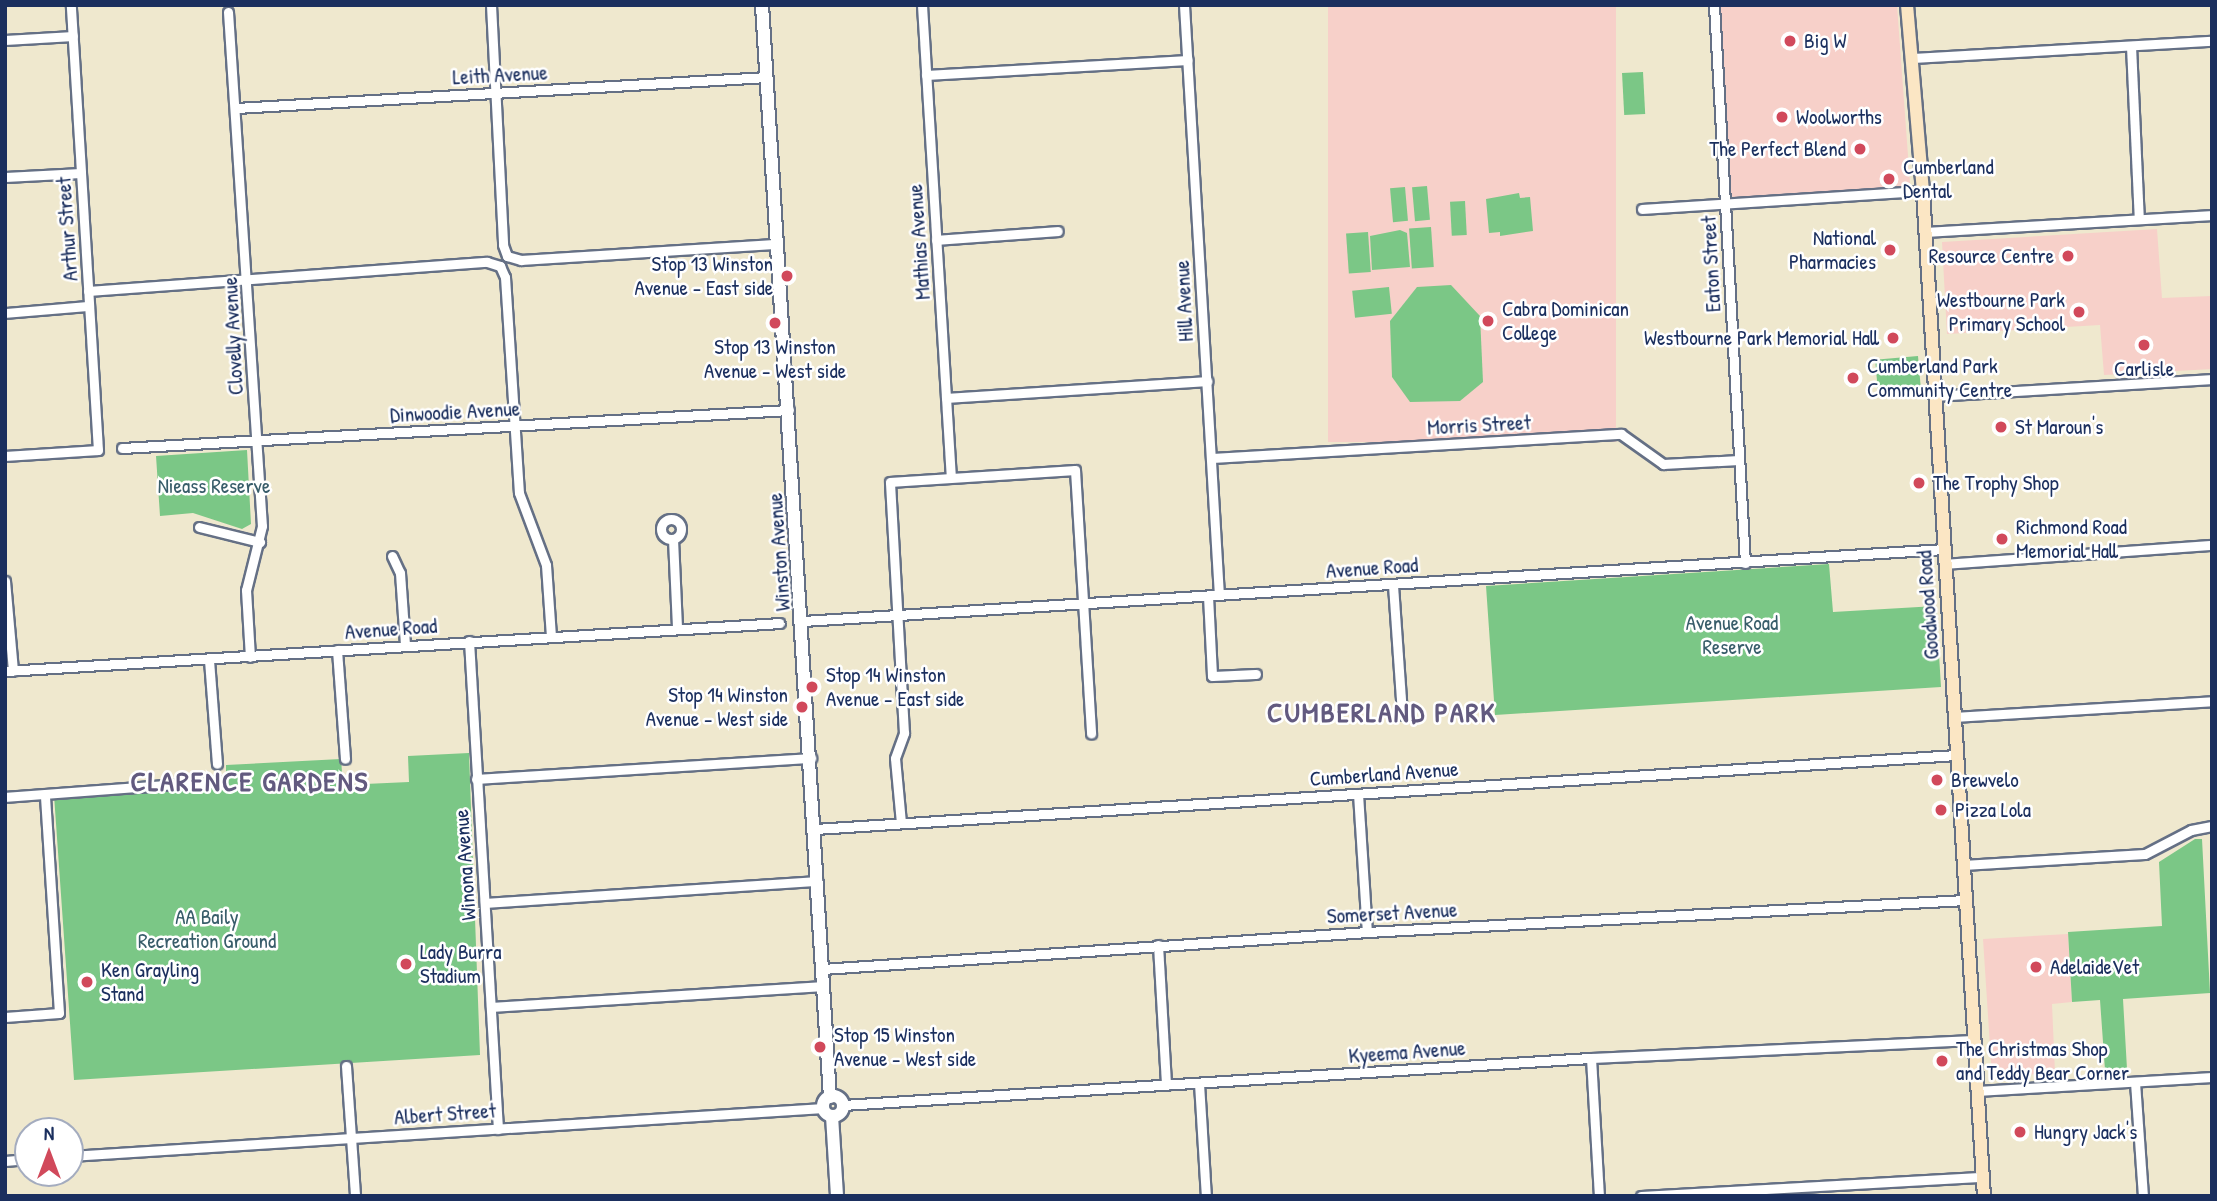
<!DOCTYPE html>
<style>
body{margin:0}
#map{position:relative;width:2217px;height:1201px;overflow:hidden;background:#efe8ce;font-family:"Patrick Hand",sans-serif}
div>[style]{position:absolute}
.built>*{inset:0;background:#f7d0c9;transform-origin:0 0}
.green>*{inset:0;background:#7bc786;transform-origin:0 0}
.roads{filter:drop-shadow(2px 0 #657085) drop-shadow(-2px 0 #657085) drop-shadow(0 2px #657085) drop-shadow(0 -2px #657085)}
.minor>*{height:9px;margin:-4.5px;padding:0 4.5px;transform-origin:4.5px;border-radius:4.5px;background:#fff}
.minor>.ring{margin:-4.5px;padding:0;box-sizing:content-box;background:none;border:9px solid #fff;border-radius:50%}
.tertiary>*{height:12px;margin:-6px;padding:0 6px;transform-origin:6px;border-radius:6px;background:#fff}
.tertiary>.ring{margin:-6px;padding:0;box-sizing:content-box;background:none;border:12px solid #fff;border-radius:50%}
.secondary>*{height:12px;margin:-6px;padding:0 6px;transform-origin:6px;border-radius:6px;background:#fbe6c4}
.dots>*{width:19px;height:19px;translate:-50% -50%;box-sizing:border-box;border:4px solid #fff;border-radius:50%}
span{translate:-50% -50%;white-space:nowrap;text-align:center;line-height:1.15;-webkit-text-stroke:5px #fff;paint-order:stroke}
.poi-label{font-size:21px;color:#1b2f5e}
.left{translate:0 -50%;text-align:left}
.right{translate:-100% -50%;text-align:right}
.street-label{font-size:21px;color:#1b2f5e}
.park-label{font-size:21px;color:#385d6a}
.district-label{font-size:28px;color:#625a7f;font-weight:700;letter-spacing:2px}
.frame{position:absolute;inset:0;border:7px solid #1b2f5e;pointer-events:none}
.north{position:absolute;left:14px;top:1117px;width:70px;height:70px;box-sizing:border-box;background:#fff;border:2px solid #a4acbf;border-radius:50%;rotate:0deg;font-size:19px;font-weight:700;line-height:28px;text-align:center;color:#1b2f5e}
.north::after{content:'';display:block;margin:auto;width:24px;height:32px;background:#d1495b;clip-path:polygon(50% 0,100% 100%,50% 72%,0 100%)}
</style>
<div id="map">
<div class="built">
<div style="left:1328px;top:5px;width:288px;height:437px"></div>
<div style="clip-path:polygon(1720px 5px,1897px 5px,1910px 183px,1904px 188px,1740px 200px,1731px 196px)"></div>
<div style="clip-path:polygon(2157px 229px,2162px 298px,2212px 296px,2212px 369px,2104px 375px,2100px 325px,1947px 334px,1942px 242px)"></div>
<div style="clip-path:polygon(2068px 934px,2072px 1002px,2052px 1004px,2055px 1073px,1992px 1077px,1983px 939px)"></div>
</div>
<div class="green">
<div style="left:1643px;top:72px;width:42px;height:21px;rotate:87deg"></div>
<div style="left:1427px;top:186px;width:34px;height:15px;rotate:85deg"></div>
<div style="left:1405px;top:187px;width:34px;height:15px;rotate:85deg"></div>
<div style="clip-path:polygon(1519px 193px,1520px 198px,1530px 197px,1533px 231px,1500px 236px,1500px 232px,1489px 233px,1486px 199px)"></div>
<div style="left:1465px;top:201px;width:34px;height:15px;rotate:87deg"></div>
<div style="left:1431px;top:227px;width:40px;height:22px;rotate:86deg"></div>
<div style="clip-path:polygon(1400px 230px,1407px 233px,1410px 267px,1372px 270px,1370px 236px)"></div>
<div style="left:1368px;top:232px;width:40px;height:22px;rotate:86deg"></div>
<div style="clip-path:polygon(1451px 285px,1480px 316px,1483px 382px,1460px 401px,1410px 402px,1392px 377px,1390px 321px,1417px 287px)"></div>
<div style="left:1389px;top:287px;width:27px;height:37px;rotate:84deg"></div>
<div style="left:1918px;top:356px;width:37px;height:43px;rotate:85deg"></div>
<div style="clip-path:polygon(247px 450px,251px 524px,242px 529px,193px 513px,160px 516px,156px 456px)"></div>
<div style="clip-path:polygon(1829px 564px,1833px 612px,1936px 606px,1941px 687px,1495px 715px,1486px 586px)"></div>
<div style="clip-path:polygon(469px 753px,480px 1055px,74px 1080px,54px 795px,226px 782px,226px 765px,341px 759px,343px 785px,409px 782px,408px 756px)"></div>
<div style="clip-path:polygon(2195px 839px,2202px 839px,2210px 993px,2123px 999px,2127px 1069px,2105px 1070px,2100px 1000px,2072px 1002px,2068px 932px,2162px 926px,2159px 862px)"></div>
</div>
<div class="roads">
<div class="minor">
<div style="left:491px;top:5px;width:240px;rotate:87.1deg"></div>
<div style="left:503px;top:245px;width:12px;rotate:70deg"></div>
<div style="left:507px;top:256px;width:15px;rotate:16deg"></div>
<div style="left:521px;top:260px;width:257px;rotate:-3.6deg"></div>
<div style="left:922px;top:5px;width:473px;rotate:86.5deg"></div>
<div style="left:1184px;top:5px;width:591px;rotate:86.61deg"></div>
<div style="left:1714px;top:5px;width:559px;rotate:86.82deg"></div>
<div style="left:228px;top:12px;width:515px;rotate:86.22deg"></div>
<div style="left:262px;top:526px;width:66px;rotate:104deg"></div>
<div style="left:246px;top:590px;width:67px;rotate:86.6deg"></div>
<div style="left:5px;top:40px;width:68px;rotate:-3.4deg"></div>
<div style="left:2131px;top:46px;width:173px;rotate:87.4deg"></div>
<div style="left:1913px;top:58px;width:299px;rotate:-3.3deg"></div>
<div style="left:926px;top:75px;width:262px;rotate:-3.3deg"></div>
<div style="left:236px;top:108px;width:532px;rotate:-3.34deg"></div>
<div style="left:5px;top:177px;width:76px;rotate:-3deg"></div>
<div style="left:1642px;top:209px;width:282px;rotate:-3.7deg"></div>
<div style="left:1925px;top:232px;width:288px;rotate:-3.4deg"></div>
<div style="left:936px;top:240px;width:122px;rotate:-4.2deg"></div>
<div style="left:88px;top:291px;width:400px;rotate:-4.2deg"></div>
<div style="left:487px;top:262px;width:14px;rotate:17deg"></div>
<div style="left:500px;top:266px;width:12px;rotate:66deg"></div>
<div style="left:505px;top:277px;width:216px;rotate:86.3deg"></div>
<div style="left:519px;top:493px;width:77px;rotate:69.4deg"></div>
<div style="left:546px;top:565px;width:71px;rotate:86deg"></div>
<div style="left:5px;top:313px;width:84px;rotate:-4.8deg"></div>
<div style="left:1934px;top:396px;width:279px;rotate:-3.5deg"></div>
<div style="left:946px;top:398px;width:262px;rotate:-3.7deg"></div>
<div style="left:122px;top:448px;width:668px;rotate:-3.26deg"></div>
<div style="left:5px;top:456px;width:93px;rotate:-3.7deg"></div>
<div style="left:98px;top:450px;width:446px;rotate:-93.5deg"></div>
<div style="left:1212px;top:458px;width:410px;rotate:-3.4deg"></div>
<div style="left:1621px;top:434px;width:52px;rotate:35.5deg"></div>
<div style="left:1663px;top:464px;width:76px;rotate:-3deg"></div>
<div class="ring" style="left:661px;top:519px;width:11px;height:11px"></div>
<div style="left:199px;top:527px;width:63px;rotate:13.8deg"></div>
<div style="left:673px;top:539px;width:89px;rotate:87.4deg"></div>
<div style="left:392px;top:556px;width:19px;rotate:65deg"></div>
<div style="left:400px;top:573px;width:72px;rotate:86deg"></div>
<div style="left:1944px;top:564px;width:269px;rotate:-4.1deg"></div>
<div style="left:5px;top:581px;width:90px;rotate:84.9deg"></div>
<div style="left:1393px;top:585px;width:130px;rotate:86deg"></div>
<div style="left:1208px;top:596px;width:80px;rotate:87.1deg"></div>
<div style="left:1212px;top:676px;width:44px;rotate:-2.6deg"></div>
<div style="left:803px;top:621px;width:1142px;rotate:-3.61deg"></div>
<div style="left:469px;top:641px;width:489px;rotate:86.6deg"></div>
<div style="left:337px;top:650px;width:109px;rotate:85.8deg"></div>
<div style="left:209px;top:660px;width:104px;rotate:85.6deg"></div>
<div style="left:5px;top:671px;width:776px;rotate:-3.54deg"></div>
<div style="left:1954px;top:717px;width:258px;rotate:-3.5deg"></div>
<div style="left:476px;top:779px;width:336px;rotate:-3.6deg"></div>
<div style="left:1358px;top:794px;width:138px;rotate:86.3deg"></div>
<div style="left:5px;top:797px;width:214px;rotate:-4.3deg"></div>
<div style="left:901px;top:823px;width:65px;rotate:-95.3deg"></div>
<div style="left:895px;top:758px;width:27px;rotate:-70deg"></div>
<div style="left:904px;top:733px;width:251px;rotate:-93.2deg"></div>
<div style="left:890px;top:482px;width:185px;rotate:-3.7deg"></div>
<div style="left:1075px;top:470px;width:264px;rotate:86.5deg"></div>
<div style="left:815px;top:829px;width:1143px;rotate:-3.71deg"></div>
<div style="left:1963px;top:865px;width:182px;rotate:-3.5deg"></div>
<div style="left:2145px;top:854px;width:52px;rotate:-27.6deg"></div>
<div style="left:2191px;top:830px;width:21px;rotate:-11deg"></div>
<div style="left:485px;top:903px;width:333px;rotate:-3.8deg"></div>
<div style="left:1158px;top:945px;width:140px;rotate:86.7deg"></div>
<div style="left:822px;top:969px;width:546px;rotate:-3.88deg"></div>
<div style="left:1367px;top:932px;width:599px;rotate:-3.06deg"></div>
<div style="left:491px;top:1007px;width:333px;rotate:-3.6deg"></div>
<div style="left:5px;top:1017px;width:54px;rotate:-4.2deg"></div>
<div style="left:59px;top:1013px;width:219px;rotate:-93.7deg"></div>
<div style="left:1591px;top:1058px;width:138px;rotate:86.7deg"></div>
<div style="left:346px;top:1066px;width:130px;rotate:86deg"></div>
<div style="left:2135px;top:1082px;width:114px;rotate:86deg"></div>
<div style="left:1199px;top:1083px;width:113px;rotate:86.5deg"></div>
<div style="left:1977px;top:1091px;width:235px;rotate:-3.4deg"></div>
<div style="left:843px;top:1105px;width:749px;rotate:-3.6deg"></div>
<div style="left:1591px;top:1058px;width:383px;rotate:-2.7deg"></div>
<div style="left:70px;top:1156px;width:755px;rotate:-3.65deg"></div>
<div style="left:5px;top:1161px;width:23px;rotate:-5deg"></div>
<div style="left:1641px;top:1196px;width:343px;rotate:-3.2deg"></div>
</div>
<div class="tertiary">
<div style="left:762px;top:5px;width:1094px;rotate:86.44deg"></div>
<div class="ring" style="left:823px;top:1096px;width:8px;height:8px"></div>
<div style="left:832px;top:1116px;width:80px;rotate:86.4deg"></div>
</div>
<div class="secondary">
<div style="left:1907px;top:5px;width:187px;rotate:85.1deg"></div>
<div style="left:1923px;top:191px;width:1007px;rotate:86.53deg"></div>
</div>
</div>
<div class="dots">
<div style="left:1790px;top:41px;background:#d1495b"></div>
<div style="left:1782px;top:117px;background:#d1495b"></div>
<div style="left:1860px;top:149px;background:#d1495b"></div>
<div style="left:1889px;top:179px;background:#d1495b"></div>
<div style="left:1890px;top:250px;background:#d1495b"></div>
<div style="left:2068px;top:256px;background:#d1495b"></div>
<div style="left:787px;top:276px;background:#d1495b"></div>
<div style="left:2079px;top:312px;background:#d1495b"></div>
<div style="left:1488px;top:321px;background:#d1495b"></div>
<div style="left:775px;top:323px;background:#d1495b"></div>
<div style="left:1893px;top:338px;background:#d1495b"></div>
<div style="left:2144px;top:345px;background:#d1495b"></div>
<div style="left:1853px;top:378px;background:#d1495b"></div>
<div style="left:2001px;top:427px;background:#d1495b"></div>
<div style="left:1919px;top:483px;background:#d1495b"></div>
<div style="left:2002px;top:539px;background:#d1495b"></div>
<div style="left:812px;top:687px;background:#d1495b"></div>
<div style="left:802px;top:707px;background:#d1495b"></div>
<div style="left:1937px;top:780px;background:#d1495b"></div>
<div style="left:1941px;top:810px;background:#d1495b"></div>
<div style="left:406px;top:964px;background:#d1495b"></div>
<div style="left:2036px;top:967px;background:#d1495b"></div>
<div style="left:87px;top:982px;background:#d1495b"></div>
<div style="left:820px;top:1047px;background:#d1495b"></div>
<div style="left:1942px;top:1061px;background:#d1495b"></div>
<div style="left:2020px;top:1132px;background:#d1495b"></div>
</div>
<div class="poi-label">
<span class="left" style="left:1804px;top:41px">Big W</span>
<span class="left" style="left:1796px;top:117px">Woolworths</span>
<span class="right" style="left:1846px;top:149px">The Perfect Blend</span>
<span class="left" style="left:1903px;top:179px">Cumberland<br>Dental</span>
<span class="right" style="left:1876px;top:250px">National<br>Pharmacies</span>
<span class="right" style="left:2054px;top:256px">Resource Centre</span>
<span class="right" style="left:773px;top:276px">Stop 13 Winston<br>Avenue - East side</span>
<span class="right" style="left:2065px;top:312px">Westbourne Park<br>Primary School</span>
<span class="left" style="left:1502px;top:321px">Cabra Dominican<br>College</span>
<span class="right" style="left:1879px;top:338px">Westbourne Park Memorial Hall</span>
<span style="left:775px;top:359px">Stop 13 Winston<br>Avenue - West side</span>
<span class="left" style="left:1867px;top:378px">Cumberland Park<br>Community Centre</span>
<span style="left:2144px;top:369px">Carlisle</span>
<span class="left" style="left:2015px;top:427px">St Maroun's</span>
<span class="left" style="left:1933px;top:483px">The Trophy Shop</span>
<span class="left" style="left:2016px;top:539px">Richmond Road<br>Memorial Hall</span>
<span class="left" style="left:826px;top:687px">Stop 14 Winston<br>Avenue - East side</span>
<span class="right" style="left:788px;top:707px">Stop 14 Winston<br>Avenue - West side</span>
<span class="left" style="left:1951px;top:780px">Brewvelo</span>
<span class="left" style="left:1955px;top:810px">Pizza Lola</span>
<span class="left" style="left:420px;top:964px">Lady Burra<br>Stadium</span>
<span class="left" style="left:2050px;top:967px">AdelaideVet</span>
<span class="left" style="left:101px;top:982px">Ken Grayling<br>Stand</span>
<span class="left" style="left:834px;top:1047px">Stop 15 Winston<br>Avenue - West side</span>
<span class="left" style="left:1956px;top:1061px">The Christmas Shop<br>and Teddy Bear Corner</span>
<span class="left" style="left:2034px;top:1132px">Hungry Jack's</span>
</div>
<div class="street-label">
<span style="left:500px;top:75px;rotate:-3deg">Leith Avenue</span>
<span style="left:67px;top:229px;rotate:-94deg">Arthur Street</span>
<span style="left:919px;top:242px;rotate:-94deg">Mathias Avenue</span>
<span style="left:1711px;top:264px;rotate:-93deg">Eaton Street</span>
<span style="left:1184px;top:301px;rotate:-93deg">Hill Avenue</span>
<span style="left:233px;top:336px;rotate:-93deg">Clovelly Avenue</span>
<span style="left:455px;top:412px;rotate:-3deg">Dinwoodie Avenue</span>
<span style="left:1479px;top:425px;rotate:-3deg">Morris Street</span>
<span style="left:779px;top:552px;rotate:-94deg">Winston Avenue</span>
<span style="left:1372px;top:568px;rotate:-4deg">Avenue Road</span>
<span style="left:1928px;top:605px;rotate:-94deg">Goodwood Road</span>
<span style="left:391px;top:629px;rotate:-4deg">Avenue Road</span>
<span style="left:1384px;top:774px;rotate:-4deg">Cumberland Avenue</span>
<span style="left:465px;top:865px;rotate:-94deg">Winona Avenue</span>
<span style="left:1392px;top:913px;rotate:-3deg">Somerset Avenue</span>
<span style="left:1407px;top:1052px;rotate:-4deg">Kyeema Avenue</span>
<span style="left:445px;top:1114px;rotate:-4deg">Albert Street</span>
</div>
<div class="park-label">
<span style="left:214px;top:486px">Nieass Reserve</span>
<span style="left:1732px;top:635px">Avenue Road<br>Reserve</span>
<span style="left:207px;top:929px">AA Baily<br>Recreation Ground</span>
</div>
<div class="district-label">
<span style="left:1382px;top:712px">CUMBERLAND PARK</span>
<span style="left:250px;top:781px">CLARENCE GARDENS</span>
</div>
<div class="frame"></div>
<div class="north">N</div>
</div>
